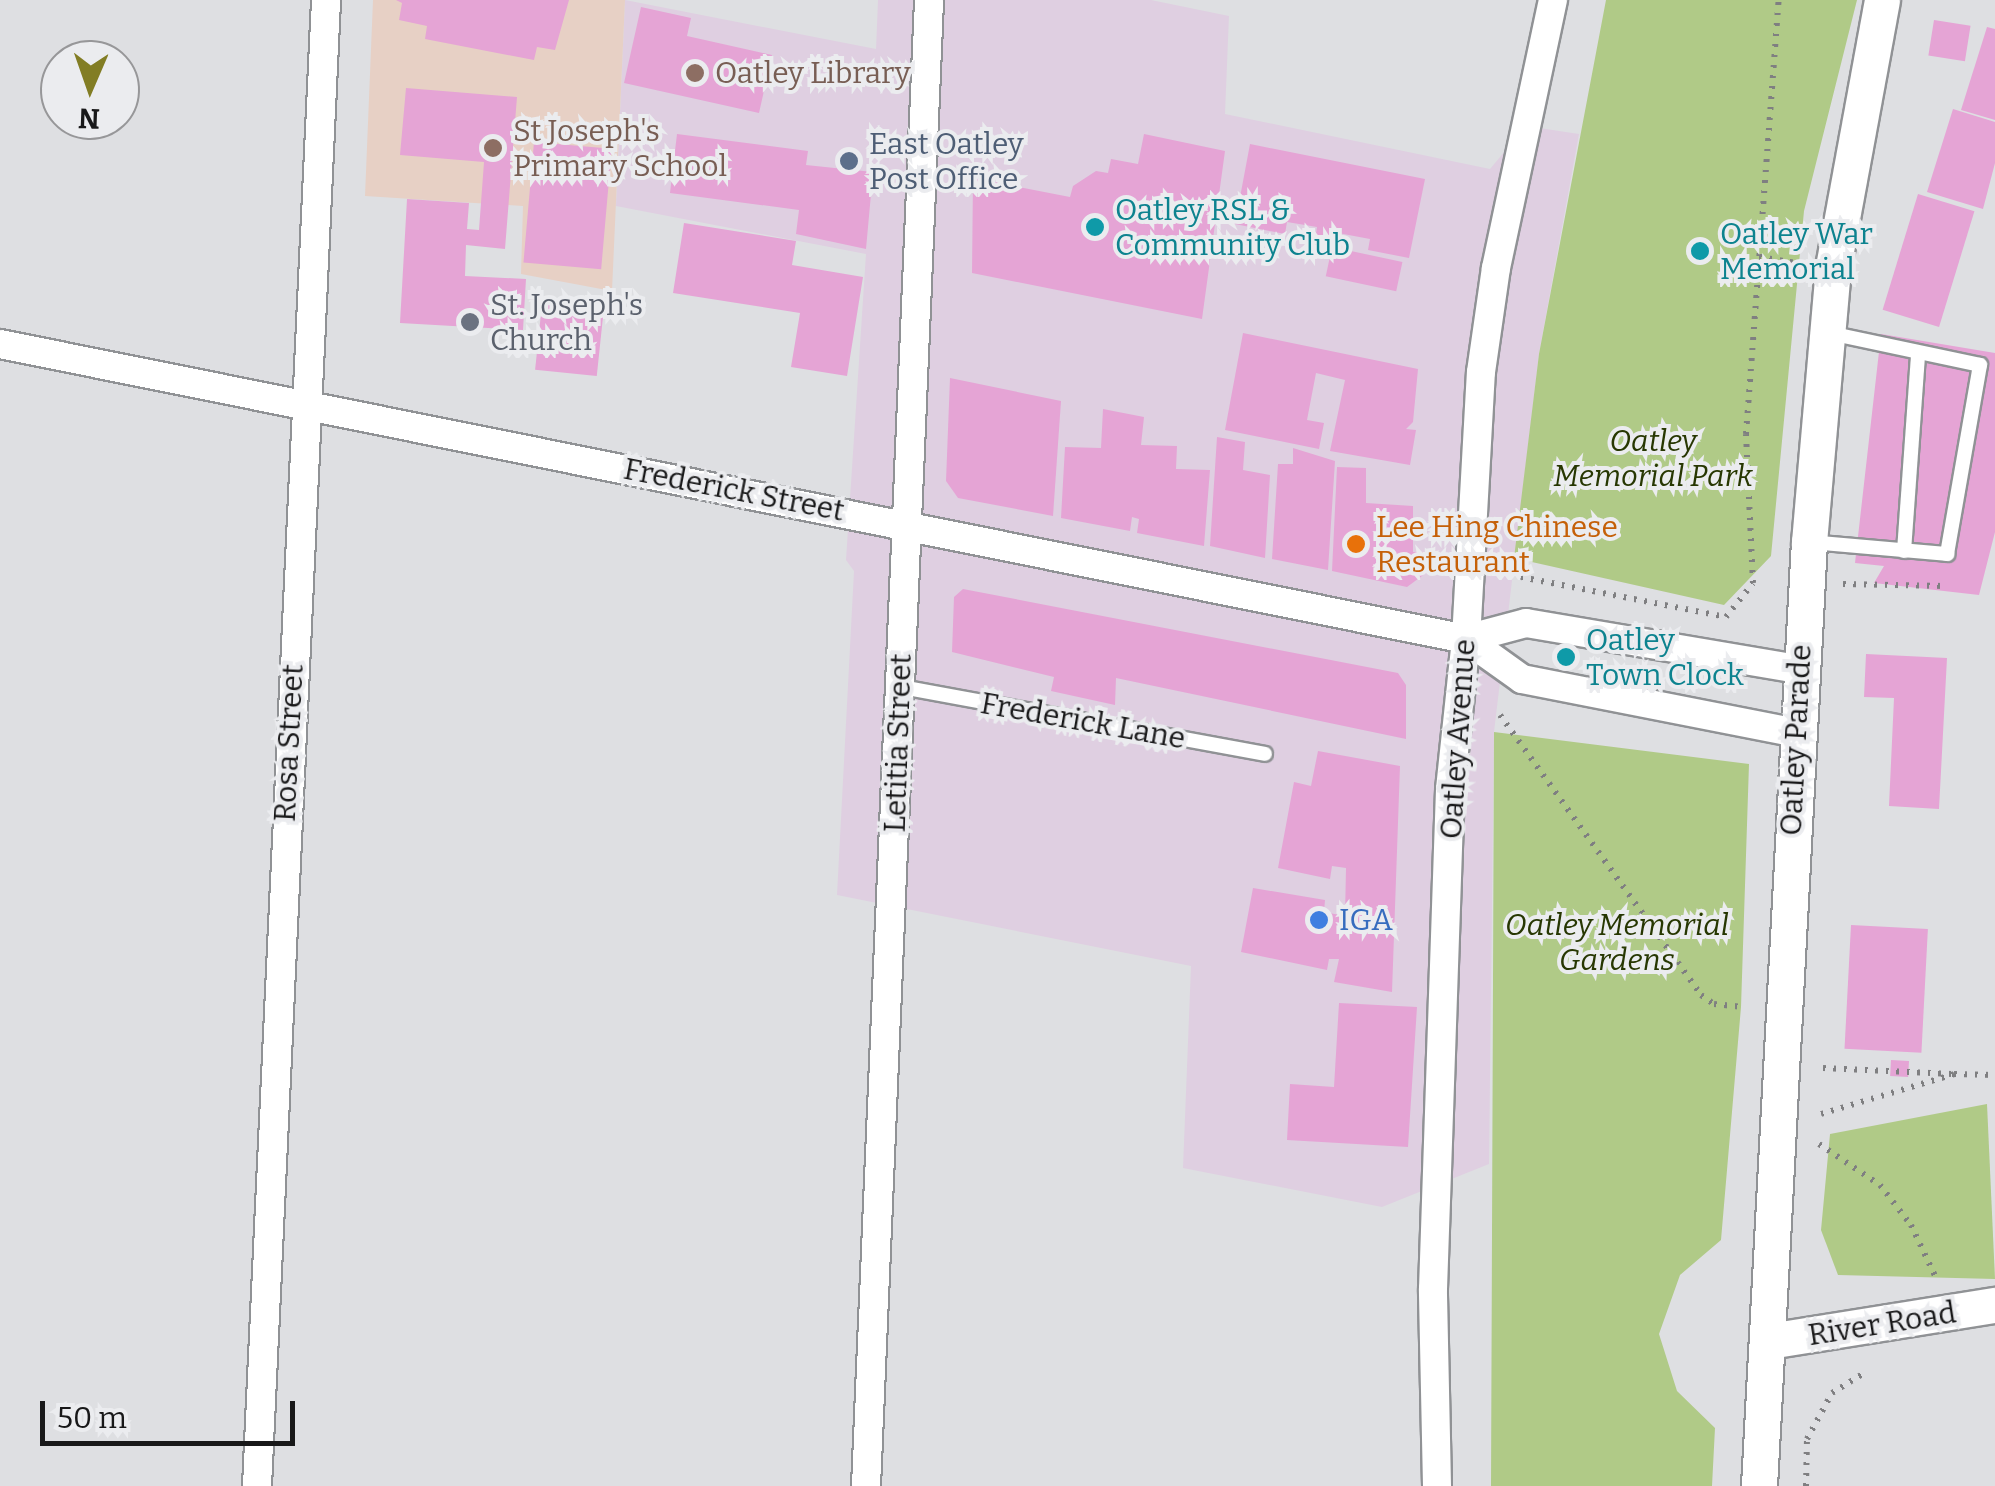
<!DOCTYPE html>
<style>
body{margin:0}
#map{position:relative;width:1995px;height:1486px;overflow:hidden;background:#dedfe2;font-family:Bitter,serif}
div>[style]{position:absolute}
.commercial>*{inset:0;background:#dfcfe1}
.education>*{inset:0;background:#e7d0c5}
.green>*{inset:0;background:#b0ca87}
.building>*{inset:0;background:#e5a4d5;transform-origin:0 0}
.path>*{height:6px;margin-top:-3px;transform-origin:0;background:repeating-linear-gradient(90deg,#7f7f81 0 2.5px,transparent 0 10.5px)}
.roads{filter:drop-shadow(2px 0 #909295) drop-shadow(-2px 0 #909295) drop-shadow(0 2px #909295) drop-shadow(0 -2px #909295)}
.service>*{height:14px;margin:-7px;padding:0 7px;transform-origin:7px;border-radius:7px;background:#fff}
.minor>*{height:28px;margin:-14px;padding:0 14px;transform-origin:14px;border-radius:14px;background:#fff}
.tertiary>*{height:35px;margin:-17.5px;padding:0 17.5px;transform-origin:17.5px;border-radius:17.5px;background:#fff}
.dots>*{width:28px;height:28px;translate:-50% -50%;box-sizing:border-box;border:5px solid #ebecef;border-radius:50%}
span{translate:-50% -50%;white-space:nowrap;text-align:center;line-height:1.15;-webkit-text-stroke:8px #ebecef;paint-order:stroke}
.education-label{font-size:30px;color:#785e54}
.left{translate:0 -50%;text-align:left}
.service-label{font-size:30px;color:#4e5e75}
.culture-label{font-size:30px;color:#0d838f}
.worship-label{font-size:30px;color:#5b616d}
.park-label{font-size:30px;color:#273702;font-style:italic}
.street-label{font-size:30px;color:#181819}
.food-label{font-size:30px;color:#c56008}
.shop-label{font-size:30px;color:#366cbe}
.north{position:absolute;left:40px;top:40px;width:100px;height:100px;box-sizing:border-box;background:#ebecef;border:2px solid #979799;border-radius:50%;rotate:182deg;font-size:28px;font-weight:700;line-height:40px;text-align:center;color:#181819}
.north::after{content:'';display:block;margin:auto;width:35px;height:45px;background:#827d24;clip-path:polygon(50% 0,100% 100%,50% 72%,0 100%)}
.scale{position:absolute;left:40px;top:1401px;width:255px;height:45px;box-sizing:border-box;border:5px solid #181819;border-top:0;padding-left:12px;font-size:30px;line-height:35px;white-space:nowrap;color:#181819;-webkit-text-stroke:8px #ebecef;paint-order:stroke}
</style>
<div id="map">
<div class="commercial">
<div style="clip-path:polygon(625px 0,876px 49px,878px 0,1151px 0,1229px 16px,1225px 114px,1490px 169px,1526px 126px,1579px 134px,1539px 354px,1494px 732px,1489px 1164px,1382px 1207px,1183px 1168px,1191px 966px,837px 895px,854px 571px,846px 560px,866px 254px,616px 206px)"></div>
</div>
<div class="education">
<div style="clip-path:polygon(373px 0,625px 0,612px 291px,521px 274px,523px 206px,365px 196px)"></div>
</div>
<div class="green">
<div style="clip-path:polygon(1606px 0,1857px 0,1804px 211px,1771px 556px,1724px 605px,1514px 558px,1539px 354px)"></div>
<div style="clip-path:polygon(1494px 732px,1749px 764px,1741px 1007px,1721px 1240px,1680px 1275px,1659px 1334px,1677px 1391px,1715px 1428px,1712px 1486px,1491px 1486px)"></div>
<div style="clip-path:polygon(1987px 1104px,1995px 1279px,1838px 1275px,1821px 1230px,1830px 1134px)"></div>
</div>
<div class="building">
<div style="clip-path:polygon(396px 0,569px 0,555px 50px,537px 47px,534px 60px,425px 39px,427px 26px,399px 20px,402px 3px)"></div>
<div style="clip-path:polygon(641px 7px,691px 18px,687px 36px,772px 55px,759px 113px,624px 83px)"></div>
<div style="left:1934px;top:20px;width:37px;height:36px;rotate:9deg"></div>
<div style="clip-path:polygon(1987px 27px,1995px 29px,1995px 120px,1961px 110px)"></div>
<div style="clip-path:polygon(406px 88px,517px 97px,505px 249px,466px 245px,465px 276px,526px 279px,523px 330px,400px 323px,407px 199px,469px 203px,467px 229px,479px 230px,484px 162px,400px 155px)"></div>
<div style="clip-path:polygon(1953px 109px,1995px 122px,1995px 163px,1983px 209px,1927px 192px)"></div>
<div style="clip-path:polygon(677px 134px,808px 151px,806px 165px,873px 172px,866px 249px,796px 234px,799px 210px,670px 193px)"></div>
<div style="clip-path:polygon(1144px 134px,1225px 151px,1202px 319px,972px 273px,973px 178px,1070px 197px,1073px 186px,1096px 171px,1108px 173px,1111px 159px,1138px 164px)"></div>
<div style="left:534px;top:142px;width:78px;height:121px;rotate:5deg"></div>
<div style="clip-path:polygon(1250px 144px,1425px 179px,1409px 258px,1368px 250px,1370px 239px,1338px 233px,1336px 244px,1315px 240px,1317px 227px,1287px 222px,1285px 234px,1235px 224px)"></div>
<div style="left:1918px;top:194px;width:59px;height:121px;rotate:17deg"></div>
<div style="clip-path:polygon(684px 223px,796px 241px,792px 265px,863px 277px,847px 376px,791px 367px,800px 313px,673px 293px)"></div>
<div style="left:1332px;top:247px;width:72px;height:30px;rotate:12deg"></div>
<div style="left:542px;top:304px;width:62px;height:66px;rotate:6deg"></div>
<div style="clip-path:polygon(1243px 333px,1418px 369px,1413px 422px,1406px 429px,1416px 430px,1410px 465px,1330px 451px,1345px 380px,1316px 373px,1307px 420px,1324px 423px,1319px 449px,1225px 430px)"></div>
<div style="clip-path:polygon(1881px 334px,1995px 353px,1995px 532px,1979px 595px,1874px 583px,1884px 566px,1855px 563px)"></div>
<div style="clip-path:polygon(950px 378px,1061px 401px,1053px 516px,958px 498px,946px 481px)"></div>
<div style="clip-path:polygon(1103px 409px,1144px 417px,1141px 445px,1177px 446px,1176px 469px,1210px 470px,1204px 546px,1137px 533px,1139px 519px,1132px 517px,1130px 531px,1061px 518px,1065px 447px,1101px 448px)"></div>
<div style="clip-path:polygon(1217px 437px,1245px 442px,1243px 470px,1270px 475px,1265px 558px,1210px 546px)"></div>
<div style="clip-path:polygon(1293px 448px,1335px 461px,1328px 570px,1272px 559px,1278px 464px,1293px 464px)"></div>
<div style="clip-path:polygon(1337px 467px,1366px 468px,1366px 503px,1413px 506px,1413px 552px,1427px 552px,1426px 573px,1407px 587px,1332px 571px)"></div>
<div style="clip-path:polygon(963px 589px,1398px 673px,1406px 685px,1406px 739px,1116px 678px,1115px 705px,1051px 691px,1054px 677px,952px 652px,954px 597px)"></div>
<div style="clip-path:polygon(1866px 654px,1947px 658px,1939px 809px,1889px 806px,1894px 698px,1864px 697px)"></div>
<div style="clip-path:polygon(1318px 751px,1400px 766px,1392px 992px,1334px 982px,1339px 959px,1329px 959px,1327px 970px,1241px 952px,1253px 888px,1325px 900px,1324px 912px,1345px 916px,1346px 868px,1332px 866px,1330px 879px,1278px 868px,1294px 782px,1311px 786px)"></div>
<div style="left:1851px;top:925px;width:77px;height:124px;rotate:3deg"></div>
<div style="clip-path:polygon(1339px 1003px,1417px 1007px,1408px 1147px,1287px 1140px,1290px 1084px,1334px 1087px)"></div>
<div style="left:1891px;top:1060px;width:18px;height:16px;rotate:3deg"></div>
</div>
<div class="path">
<div style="left:1759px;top:257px;width:38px;rotate:9deg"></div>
<div style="left:1500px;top:573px;width:230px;rotate:11deg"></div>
<div style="left:1726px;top:617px;width:43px;rotate:-51.5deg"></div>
<div style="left:1753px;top:583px;width:149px;rotate:-92.7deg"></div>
<div style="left:1746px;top:434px;width:435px;rotate:-85.7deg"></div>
<div style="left:1843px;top:584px;width:102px;rotate:1.1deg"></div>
<div style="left:1500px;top:715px;width:345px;rotate:54.3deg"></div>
<div style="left:1701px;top:995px;width:16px;rotate:35deg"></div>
<div style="left:1714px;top:1004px;width:27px;rotate:6deg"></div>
<div style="left:1823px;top:1068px;width:129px;rotate:2.7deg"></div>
<div style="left:1821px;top:1114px;width:139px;rotate:-16.7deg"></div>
<div style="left:1954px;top:1074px;width:41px;rotate:1.4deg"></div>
<div style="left:1819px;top:1144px;width:73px;rotate:33.9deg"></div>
<div style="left:1880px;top:1185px;width:51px;rotate:52.2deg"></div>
<div style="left:1911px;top:1225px;width:61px;rotate:64.7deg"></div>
<div style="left:1806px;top:1486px;width:47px;rotate:-88.8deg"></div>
<div style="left:1807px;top:1439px;width:52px;rotate:-61.5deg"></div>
<div style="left:1832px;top:1393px;width:36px;rotate:-32deg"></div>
</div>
<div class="roads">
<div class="service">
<div style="left:1810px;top:542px;width:138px;rotate:5deg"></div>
<div style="left:1947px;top:554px;width:192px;rotate:-80.1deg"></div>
<div style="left:1980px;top:365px;width:153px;rotate:-168deg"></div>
<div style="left:1904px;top:551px;width:196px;rotate:-85.9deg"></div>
<div style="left:901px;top:687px;width:370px;rotate:10.4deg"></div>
</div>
<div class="minor">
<div style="left:0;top:344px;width:1495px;rotate:11.38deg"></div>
<div style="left:1466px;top:639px;width:69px;rotate:35.5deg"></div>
<div style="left:1522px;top:679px;width:279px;rotate:11.1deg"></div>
<div style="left:1466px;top:639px;width:62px;rotate:-14.9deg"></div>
<div style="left:1526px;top:623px;width:277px;rotate:9.6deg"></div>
<div style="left:257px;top:1486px;width:1488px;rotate:-87.34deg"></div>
<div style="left:866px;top:1486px;width:1487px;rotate:-87.57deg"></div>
<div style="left:1437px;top:1486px;width:197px;rotate:-91.2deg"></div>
<div style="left:1433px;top:1289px;width:500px;rotate:-88.05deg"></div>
<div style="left:1450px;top:789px;width:151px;rotate:-83.9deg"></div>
<div style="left:1466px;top:639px;width:267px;rotate:-86.8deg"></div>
<div style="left:1481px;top:372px;width:105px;rotate:-81.8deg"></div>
<div style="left:1496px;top:268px;width:274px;rotate:-78deg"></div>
</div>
<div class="tertiary">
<div style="left:1769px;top:1341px;width:229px;rotate:-9.1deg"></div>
<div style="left:1759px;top:1486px;width:945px;rotate:-86.97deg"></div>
<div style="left:1809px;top:542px;width:276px;rotate:-85deg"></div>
<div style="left:1833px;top:267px;width:271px;rotate:-79.6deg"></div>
</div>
</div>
<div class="dots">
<div style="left:695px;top:73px;background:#8d6e63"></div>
<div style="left:493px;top:148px;background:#8d6e63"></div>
<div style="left:849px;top:161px;background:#5c6f8a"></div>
<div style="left:1095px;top:227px;background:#0f9aa8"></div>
<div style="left:1700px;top:251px;background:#0f9aa8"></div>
<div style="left:470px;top:322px;background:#6b7280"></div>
<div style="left:1356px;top:544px;background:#e8710a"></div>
<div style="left:1566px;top:657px;background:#0f9aa8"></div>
<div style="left:1319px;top:920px;background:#3f7fe0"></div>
</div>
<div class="education-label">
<span class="left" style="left:715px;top:73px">Oatley Library</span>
<span class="left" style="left:513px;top:148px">St Joseph's<br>Primary School</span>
</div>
<div class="service-label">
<span class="left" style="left:869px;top:161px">East Oatley<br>Post Office</span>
</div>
<div class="culture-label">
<span class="left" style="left:1115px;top:227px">Oatley RSL &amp;<br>Community Club</span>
<span class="left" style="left:1720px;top:251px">Oatley War<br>Memorial</span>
<span class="left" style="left:1586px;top:657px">Oatley<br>Town Clock</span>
</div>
<div class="worship-label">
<span class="left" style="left:490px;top:322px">St. Joseph's<br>Church</span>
</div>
<div class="park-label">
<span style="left:1653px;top:458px">Oatley<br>Memorial Park</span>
<span style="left:1617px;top:942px">Oatley Memorial<br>Gardens</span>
</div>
<div class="street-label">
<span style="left:734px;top:490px;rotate:11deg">Frederick Street</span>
<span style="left:1083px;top:721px;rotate:10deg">Frederick Lane</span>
<span style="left:1458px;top:739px;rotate:-86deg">Oatley Avenue</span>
<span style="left:1796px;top:740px;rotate:-87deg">Oatley Parade</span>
<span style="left:289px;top:743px;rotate:-87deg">Rosa Street</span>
<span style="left:898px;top:743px;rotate:-88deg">Letitia Street</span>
<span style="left:1882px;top:1324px;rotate:-9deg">River Road</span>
</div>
<div class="food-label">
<span class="left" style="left:1376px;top:544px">Lee Hing Chinese<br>Restaurant</span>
</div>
<div class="shop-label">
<span class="left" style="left:1339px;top:920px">IGA</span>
</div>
<div class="north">N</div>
<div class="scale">50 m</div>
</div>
